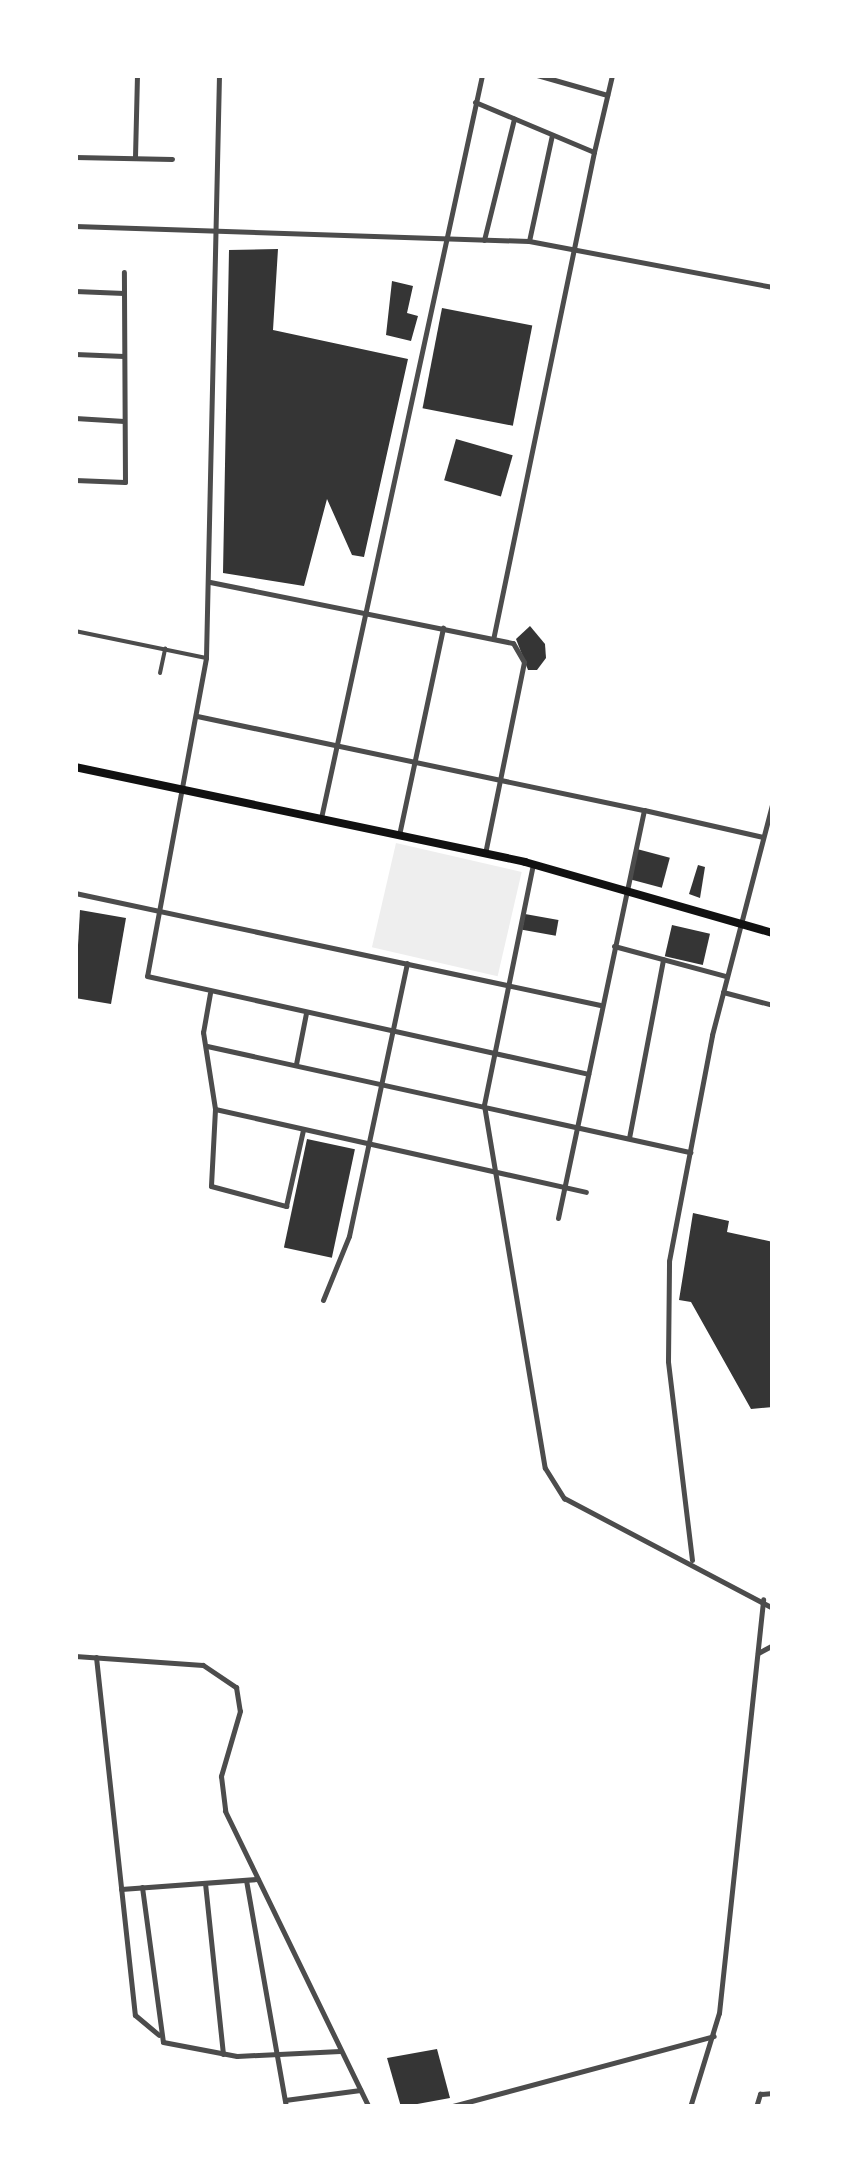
<!DOCTYPE html>
<style>
body{margin:0}
#map{position:relative;width:848px;height:2182px;overflow:hidden;background:#fff;font-family:Ubuntu,sans-serif}
div>[style]{position:absolute}
.green>*{inset:0;background:#eee;transform-origin:0 0}
.building>*{inset:0;background:#353535;transform-origin:0 0}
.pedestrian>*{height:4px;margin:-2px;padding:0 2px;transform-origin:2px;border-radius:2px;background:#4c4c4c}
.minor>*{height:5px;margin:-2.5px;padding:0 2.5px;transform-origin:2.5px;border-radius:2.5px;background:#4c4c4c}
.primary>*{height:8px;margin:-4px;padding:0 4px;transform-origin:4px;border-radius:4px;background:#111}
span{translate:-50% -50%;white-space:nowrap;text-align:center;line-height:1.15;-webkit-text-stroke:10px #fff;paint-order:stroke}
.frame{position:absolute;inset:0;border:78px solid #fff;pointer-events:none}
</style>
<div id="map">
<div class="green">
<div style="left:396px;top:843px;width:129px;height:107px;rotate:13deg"></div>
</div>
<div class="building">
<div style="clip-path:polygon(278px 249px,273px 330px,408px 359px,364px 557px,352px 555px,327px 499px,304px 586px,223px 573px,229px 250px)"></div>
<div style="clip-path:polygon(392px 281px,413px 286px,407px 313px,418px 316px,411px 341px,386px 335px)"></div>
<div style="left:442px;top:308px;width:92px;height:102px;rotate:11deg"></div>
<div style="left:456px;top:439px;width:59px;height:43px;rotate:16deg"></div>
<div style="clip-path:polygon(530px 626px,545px 644px,546px 658px,537px 670px,528px 670px,516px 639px)"></div>
<div style="left:637px;top:849px;width:34px;height:31px;rotate:15deg"></div>
<div style="clip-path:polygon(698px 865px,705px 867px,700px 898px,689px 894px)"></div>
<div style="clip-path:polygon(80px 910px,126px 918px,111px 1004px,75px 998px)"></div>
<div style="left:525px;top:914px;width:34px;height:16px;rotate:10deg"></div>
<div style="left:672px;top:925px;width:39px;height:32px;rotate:13deg"></div>
<div style="left:307px;top:1139px;width:49px;height:111px;rotate:12deg"></div>
<div style="clip-path:polygon(693px 1213px,729px 1221px,727px 1232px,773px 1242px,773px 1407px,751px 1409px,691px 1302px,679px 1300px)"></div>
<div style="clip-path:polygon(437px 2049px,450px 2098px,401px 2107px,387px 2058px)"></div>
</div>
<div class="pedestrian">
<div style="left:75px;top:631px;width:134px;rotate:11.6deg"></div>
<div style="left:160px;top:673px;width:25px;rotate:-78deg"></div>
</div>
<div class="minor">
<div style="left:219px;top:75px;width:583px;rotate:91.28deg"></div>
<div style="left:206px;top:658px;width:323px;rotate:100.5deg"></div>
<div style="left:147px;top:976px;width:452px;rotate:12.5deg"></div>
<div style="left:537px;top:75px;width:73px;rotate:15.9deg"></div>
<div style="left:475px;top:102px;width:129px;rotate:22.8deg"></div>
<div style="left:594px;top:152px;width:497px;rotate:101.7deg"></div>
<div style="left:594px;top:152px;width:79px;rotate:-76.8deg"></div>
<div style="left:75px;top:157px;width:97px;rotate:1.2deg"></div>
<div style="left:135px;top:157px;width:82px;rotate:-88.6deg"></div>
<div style="left:75px;top:226px;width:454px;rotate:1.9deg"></div>
<div style="left:529px;top:241px;width:248px;rotate:10.7deg"></div>
<div style="left:484px;top:240px;width:125px;rotate:-76.1deg"></div>
<div style="left:529px;top:241px;width:108px;rotate:-77.8deg"></div>
<div style="left:75px;top:291px;width:49px;rotate:2.3deg"></div>
<div style="left:75px;top:354px;width:49px;rotate:2.3deg"></div>
<div style="left:75px;top:418px;width:49px;rotate:3.5deg"></div>
<div style="left:75px;top:480px;width:50px;rotate:2.3deg"></div>
<div style="left:125px;top:482px;width:210px;rotate:-90.3deg"></div>
<div style="left:210px;top:582px;width:309px;rotate:11.4deg"></div>
<div style="left:513px;top:643px;width:22px;rotate:60deg"></div>
<div style="left:524px;top:662px;width:195px;rotate:101.5deg"></div>
<div style="left:197px;top:716px;width:457px;rotate:11.9deg"></div>
<div style="left:321px;top:818px;width:760px;rotate:-77.77deg"></div>
<div style="left:399px;top:835px;width:212px;rotate:-78deg"></div>
<div style="left:533px;top:864px;width:246px;rotate:101.5deg"></div>
<div style="left:484px;top:1105px;width:368px;rotate:80.5deg"></div>
<div style="left:545px;top:1468px;width:36px;rotate:58deg"></div>
<div style="left:564px;top:1498px;width:236px;rotate:27.8deg"></div>
<div style="left:75px;top:893px;width:537px;rotate:12.04deg"></div>
<div style="left:614px;top:946px;width:115px;rotate:15.1deg"></div>
<div style="left:723px;top:992px;width:52px;rotate:14.6deg"></div>
<div style="left:210px;top:993px;width:40px;rotate:100deg"></div>
<div style="left:203px;top:1032px;width:78px;rotate:81.1deg"></div>
<div style="left:215px;top:1109px;width:77px;rotate:93deg"></div>
<div style="left:211px;top:1186px;width:78px;rotate:14.9deg"></div>
<div style="left:286px;top:1206px;width:78px;rotate:-77.4deg"></div>
<div style="left:207px;top:1046px;width:495px;rotate:12.4deg"></div>
<div style="left:296px;top:1064px;width:52px;rotate:-78.9deg"></div>
<div style="left:215px;top:1109px;width:380px;rotate:12.6deg"></div>
<div style="left:629px;top:1138px;width:182px;rotate:-79.2deg"></div>
<div style="left:558px;top:1218px;width:417px;rotate:-78.1deg"></div>
<div style="left:644px;top:810px;width:122px;rotate:12.8deg"></div>
<div style="left:323px;top:1300px;width:69px;rotate:-67.9deg"></div>
<div style="left:349px;top:1236px;width:279px;rotate:-78deg"></div>
<div style="left:692px;top:1560px;width:200px;rotate:-96.9deg"></div>
<div style="left:668px;top:1361px;width:100px;rotate:-89.4deg"></div>
<div style="left:669px;top:1261px;width:230px;rotate:-79.2deg"></div>
<div style="left:712px;top:1035px;width:243px;rotate:-75.4deg"></div>
<div style="left:758px;top:1653px;width:17px;rotate:-28deg"></div>
<div style="left:75px;top:1656px;width:128px;rotate:4deg"></div>
<div style="left:203px;top:1665px;width:40px;rotate:34deg"></div>
<div style="left:236px;top:1687px;width:24px;rotate:81deg"></div>
<div style="left:240px;top:1711px;width:68px;rotate:106.3deg"></div>
<div style="left:221px;top:1776px;width:35px;rotate:83deg"></div>
<div style="left:225px;top:1811px;width:329px;rotate:64.1deg"></div>
<div style="left:96px;top:1657px;width:360px;rotate:83.8deg"></div>
<div style="left:135px;top:2015px;width:31px;rotate:40deg"></div>
<div style="left:246px;top:1880px;width:230px;rotate:80deg"></div>
<div style="left:205px;top:1883px;width:172px;rotate:84deg"></div>
<div style="left:142px;top:1887px;width:156px;rotate:82.3deg"></div>
<div style="left:163px;top:2042px;width:75px;rotate:10.7deg"></div>
<div style="left:237px;top:2056px;width:103px;rotate:-2.8deg"></div>
<div style="left:121px;top:1889px;width:137px;rotate:-4.2deg"></div>
<div style="left:285px;top:2100px;width:76px;rotate:-7.6deg"></div>
<div style="left:449px;top:2107px;width:274px;rotate:-15deg"></div>
<div style="left:690px;top:2107px;width:98px;rotate:-72.9deg"></div>
<div style="left:719px;top:2013px;width:416px;rotate:-83.9deg"></div>
<div style="left:756px;top:2107px;width:14px;rotate:-73deg"></div>
<div style="left:760px;top:2094px;width:13px;rotate:-4deg"></div>
</div>
<div class="primary">
<div style="left:75px;top:767px;width:460px;rotate:11.9deg"></div>
<div style="left:525px;top:862px;width:258px;rotate:16deg"></div>
</div>
<div class="frame"></div>
</div>
